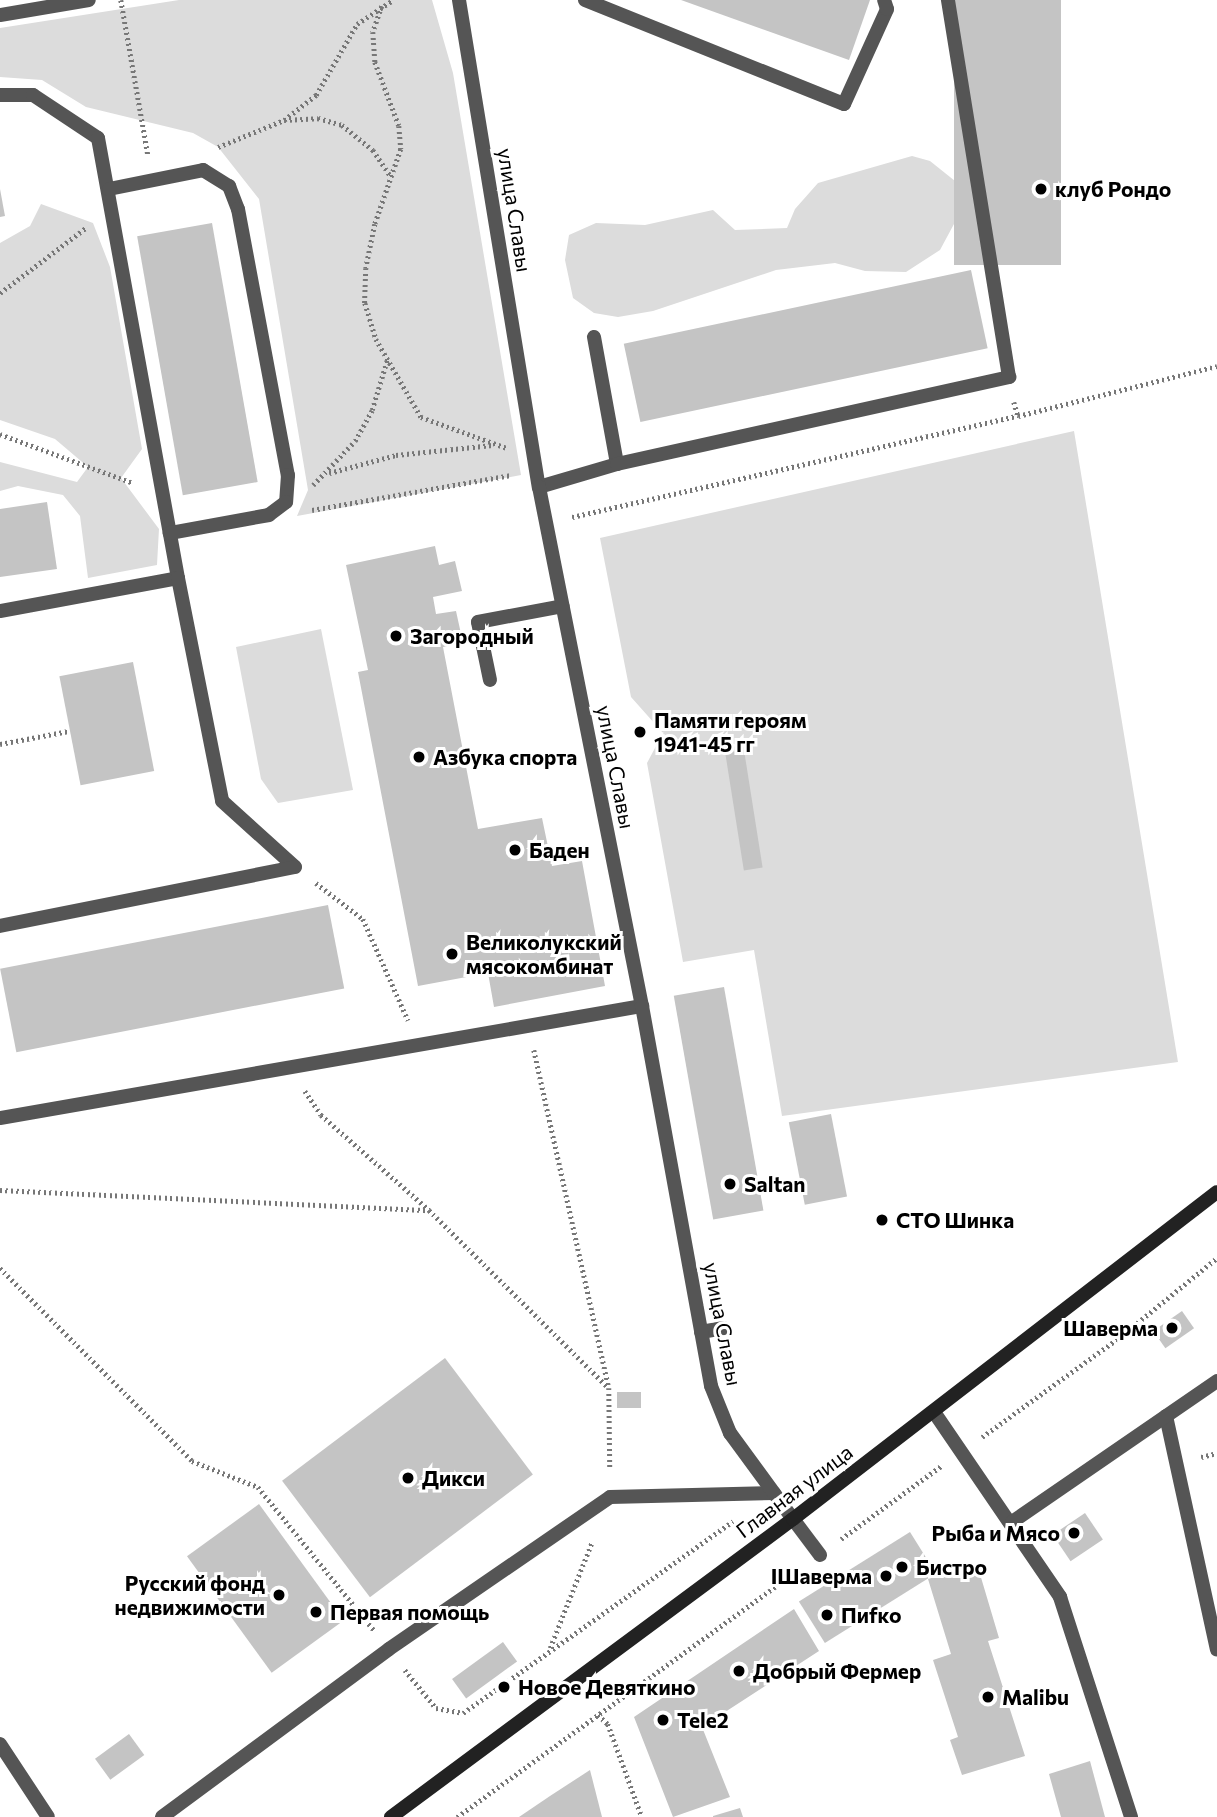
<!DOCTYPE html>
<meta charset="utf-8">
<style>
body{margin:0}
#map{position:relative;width:1217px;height:1817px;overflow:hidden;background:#fff;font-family:Commissioner,sans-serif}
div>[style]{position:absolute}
.green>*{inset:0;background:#dcdcdc}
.building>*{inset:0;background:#c4c4c4;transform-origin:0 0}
.path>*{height:4.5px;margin-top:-2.25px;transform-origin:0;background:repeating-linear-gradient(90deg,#777 0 2px,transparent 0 5.5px)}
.lane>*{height:14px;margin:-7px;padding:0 7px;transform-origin:7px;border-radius:7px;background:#555}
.street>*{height:14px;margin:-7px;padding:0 7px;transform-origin:7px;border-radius:7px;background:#555}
.secondary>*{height:14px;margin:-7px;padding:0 7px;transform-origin:7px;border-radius:7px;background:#222}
.dots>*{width:19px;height:19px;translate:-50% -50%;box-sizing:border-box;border:4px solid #fff;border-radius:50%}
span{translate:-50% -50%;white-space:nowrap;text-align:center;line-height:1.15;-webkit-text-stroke:6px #fff;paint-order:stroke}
.poi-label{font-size:21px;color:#000;font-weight:700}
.left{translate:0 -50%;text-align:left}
.right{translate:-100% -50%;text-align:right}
.street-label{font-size:21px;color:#000}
</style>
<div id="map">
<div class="green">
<div style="clip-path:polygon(179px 0,432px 0,453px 73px,521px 475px,297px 516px,308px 490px,259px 199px,218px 147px,193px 133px,86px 107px,42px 80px,0 77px,0 28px)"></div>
<div style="clip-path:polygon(912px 156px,930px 161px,955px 181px,961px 211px,940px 250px,906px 272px,865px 271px,835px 263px,776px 270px,653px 311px,618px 317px,594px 313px,573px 298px,565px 260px,569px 235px,596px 223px,645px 225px,713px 210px,735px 230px,787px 228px,795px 209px,818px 183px)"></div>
<div style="clip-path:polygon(41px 204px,93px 223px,110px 267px,142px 449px,121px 478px,159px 529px,157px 565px,88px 578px,80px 516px,63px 495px,18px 486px,0 491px,0 462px,77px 482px,88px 467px,55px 439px,0 420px,0 243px,30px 226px)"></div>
<div style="clip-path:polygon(1074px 431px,1178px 1062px,782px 1116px,754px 950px,683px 962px,647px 763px,663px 733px,631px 697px,600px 538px)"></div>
<div style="clip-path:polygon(321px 629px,353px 790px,278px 803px,261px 779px,236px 647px)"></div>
</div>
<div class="building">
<div style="clip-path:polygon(681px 0,870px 0,849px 60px)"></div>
<div style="left:954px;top:0;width:107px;height:265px"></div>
<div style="clip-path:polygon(0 189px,5px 216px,0 217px)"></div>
<div style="left:212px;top:223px;width:263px;height:76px;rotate:80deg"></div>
<div style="left:971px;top:270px;width:80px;height:355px;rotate:78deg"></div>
<div style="clip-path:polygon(47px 502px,57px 569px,0 577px,0 509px)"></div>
<div style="clip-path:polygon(435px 546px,439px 565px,455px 561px,462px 591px,433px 597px,436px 614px,456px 611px,463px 643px,443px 647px,478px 829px,542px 818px,552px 866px,582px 861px,605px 986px,494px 1007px,488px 973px,418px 986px,358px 672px,368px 670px,346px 565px)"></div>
<div style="left:133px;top:662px;width:111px;height:75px;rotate:79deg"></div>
<div style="left:744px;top:750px;width:119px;height:19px;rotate:81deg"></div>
<div style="left:328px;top:905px;width:85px;height:334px;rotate:79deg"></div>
<div style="left:724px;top:987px;width:227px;height:51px;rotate:80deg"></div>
<div style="left:831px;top:1114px;width:84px;height:43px;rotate:79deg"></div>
<div style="left:1182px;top:1311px;width:21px;height:35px;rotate:55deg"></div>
<div style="left:445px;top:1358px;width:146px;height:204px;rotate:53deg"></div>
<div style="left:641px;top:1392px;width:16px;height:24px;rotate:90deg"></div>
<div style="left:259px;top:1504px;width:144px;height:89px;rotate:54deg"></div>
<div style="left:1085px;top:1513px;width:32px;height:39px;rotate:56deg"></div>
<div style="left:910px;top:1532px;width:49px;height:131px;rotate:58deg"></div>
<div style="clip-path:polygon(977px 1564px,999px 1638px,988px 1641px,1025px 1756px,962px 1775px,950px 1740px,958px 1737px,933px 1660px,951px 1654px,928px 1579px)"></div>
<div style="clip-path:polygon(794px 1609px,819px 1651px,702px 1727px,730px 1797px,673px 1817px,634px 1717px)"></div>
<div style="left:503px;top:1642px;width:24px;height:63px;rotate:54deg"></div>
<div style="left:129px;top:1734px;width:26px;height:42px;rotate:54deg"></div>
<div style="clip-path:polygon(1090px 1761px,1105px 1817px,1061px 1817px,1049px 1774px)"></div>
<div style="clip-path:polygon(590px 1770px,602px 1817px,519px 1817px,550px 1796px)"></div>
<div style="clip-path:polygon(740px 1808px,743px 1817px,713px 1817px,713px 1816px)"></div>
</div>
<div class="path">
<div style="left:121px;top:0;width:157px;rotate:80.1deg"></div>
<div style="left:382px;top:6px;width:28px;rotate:109deg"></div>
<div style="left:373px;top:32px;width:30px;rotate:86deg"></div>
<div style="left:375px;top:62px;width:68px;rotate:69.4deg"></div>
<div style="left:399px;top:126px;width:23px;rotate:85deg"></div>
<div style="left:401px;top:149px;width:79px;rotate:109.1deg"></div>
<div style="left:375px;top:224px;width:45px;rotate:101.6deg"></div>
<div style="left:366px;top:268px;width:35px;rotate:92deg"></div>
<div style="left:365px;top:303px;width:38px;rotate:73deg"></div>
<div style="left:376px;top:339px;width:90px;rotate:60deg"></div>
<div style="left:421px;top:417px;width:91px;rotate:19.8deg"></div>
<div style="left:284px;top:120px;width:34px;rotate:-3deg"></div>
<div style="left:318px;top:118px;width:25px;rotate:16deg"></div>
<div style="left:342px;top:125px;width:40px;rotate:39deg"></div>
<div style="left:373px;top:150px;width:32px;rotate:56deg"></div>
<div style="left:218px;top:147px;width:71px;rotate:-22.2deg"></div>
<div style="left:284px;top:120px;width:41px;rotate:-38deg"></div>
<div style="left:316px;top:95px;width:82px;rotate:-60deg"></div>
<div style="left:357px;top:24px;width:43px;rotate:-33.7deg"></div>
<div style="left:0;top:293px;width:109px;rotate:-37.2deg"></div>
<div style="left:1014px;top:402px;width:15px;rotate:74deg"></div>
<div style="left:1018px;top:416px;width:205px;rotate:-14.1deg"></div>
<div style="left:0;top:434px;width:142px;rotate:20.2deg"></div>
<div style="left:329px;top:473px;width:69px;rotate:-15deg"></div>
<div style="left:396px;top:455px;width:97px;rotate:-5.9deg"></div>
<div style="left:313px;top:485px;width:61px;rotate:-46.3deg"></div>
<div style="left:355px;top:441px;width:35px;rotate:-61deg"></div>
<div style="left:372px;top:410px;width:55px;rotate:-73.2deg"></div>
<div style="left:312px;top:510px;width:201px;rotate:-10deg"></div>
<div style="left:572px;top:517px;width:457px;rotate:-12.8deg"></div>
<div style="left:0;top:744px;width:70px;rotate:-10.7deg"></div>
<div style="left:316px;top:883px;width:59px;rotate:37.5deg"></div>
<div style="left:363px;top:919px;width:111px;rotate:66deg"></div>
<div style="left:534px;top:1050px;width:346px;rotate:77.5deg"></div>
<div style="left:609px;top:1388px;width:82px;rotate:89.3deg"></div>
<div style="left:305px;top:1091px;width:29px;rotate:56deg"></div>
<div style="left:321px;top:1115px;width:144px;rotate:41.3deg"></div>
<div style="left:429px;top:1210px;width:252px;rotate:44.7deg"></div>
<div style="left:0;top:1190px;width:429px;rotate:2.7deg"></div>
<div style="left:0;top:1268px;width:272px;rotate:45.1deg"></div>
<div style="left:192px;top:1461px;width:71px;rotate:21.5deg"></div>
<div style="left:258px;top:1487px;width:184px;rotate:51deg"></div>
<div style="left:982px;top:1437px;width:170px;rotate:-35.9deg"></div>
<div style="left:1120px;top:1337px;width:125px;rotate:-39.2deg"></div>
<div style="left:1201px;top:1457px;width:16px;rotate:-14deg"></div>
<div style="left:841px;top:1539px;width:124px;rotate:-36.1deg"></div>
<div style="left:550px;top:1648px;width:114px;rotate:-68.4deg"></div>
<div style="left:405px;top:1670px;width:49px;rotate:50.8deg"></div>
<div style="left:436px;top:1708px;width:27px;rotate:10deg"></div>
<div style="left:463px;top:1713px;width:331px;rotate:-35.4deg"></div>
<div style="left:598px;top:1715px;width:13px;rotate:42deg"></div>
<div style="left:608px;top:1724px;width:99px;rotate:69.9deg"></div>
<div style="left:457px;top:1817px;width:423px;rotate:-35.9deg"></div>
</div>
<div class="lane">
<div style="left:585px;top:0;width:279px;rotate:21.9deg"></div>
<div style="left:844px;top:104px;width:104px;rotate:-65.6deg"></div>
<div style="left:887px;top:9px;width:9px;rotate:-108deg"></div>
<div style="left:0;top:15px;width:90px;rotate:-9.6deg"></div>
<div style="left:0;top:95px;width:33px"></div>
<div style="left:33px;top:95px;width:78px;rotate:33.5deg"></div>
<div style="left:98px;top:138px;width:447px;rotate:79.7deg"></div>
<div style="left:109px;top:189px;width:96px;rotate:-11.4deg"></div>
<div style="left:203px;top:170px;width:31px;rotate:32deg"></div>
<div style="left:229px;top:186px;width:25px;rotate:69deg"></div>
<div style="left:238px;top:209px;width:271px;rotate:79.4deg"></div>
<div style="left:288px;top:475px;width:27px;rotate:94deg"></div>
<div style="left:286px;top:502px;width:21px;rotate:143deg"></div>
<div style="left:269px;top:515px;width:101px;rotate:169.7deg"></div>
<div style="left:594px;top:337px;width:129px;rotate:79.7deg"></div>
<div style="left:539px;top:487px;width:81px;rotate:-16.4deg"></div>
<div style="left:617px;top:464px;width:402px;rotate:-12.5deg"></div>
<div style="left:1009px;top:377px;width:382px;rotate:-99.2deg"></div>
<div style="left:0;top:611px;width:181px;rotate:-10.5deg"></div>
<div style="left:178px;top:578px;width:227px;rotate:78.8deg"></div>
<div style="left:222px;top:801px;width:98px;rotate:42.1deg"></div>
<div style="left:295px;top:867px;width:301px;rotate:168.7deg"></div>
<div style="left:490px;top:680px;width:59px;rotate:-101.7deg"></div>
<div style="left:478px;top:622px;width:86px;rotate:-10.7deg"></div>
<div style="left:0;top:1118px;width:652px;rotate:-9.9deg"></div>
<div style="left:701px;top:1332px;width:23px;rotate:-10deg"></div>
<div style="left:934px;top:1412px;width:224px;rotate:55.7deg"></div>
<div style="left:1060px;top:1597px;width:231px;rotate:72.1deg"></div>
<div style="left:1166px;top:1416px;width:239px;rotate:77.7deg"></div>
<div style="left:793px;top:1519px;width:45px;rotate:53.1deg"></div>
<div style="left:1012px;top:1522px;width:249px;rotate:-34.5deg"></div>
<div style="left:162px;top:1817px;width:282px;rotate:-36.5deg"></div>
<div style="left:389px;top:1649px;width:268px;rotate:-34.5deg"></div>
<div style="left:610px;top:1497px;width:164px;rotate:-1.4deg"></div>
</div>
<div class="street">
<div style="left:459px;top:0;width:494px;rotate:80.7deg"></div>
<div style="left:539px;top:487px;width:529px;rotate:78.78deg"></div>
<div style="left:642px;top:1006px;width:386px;rotate:79.7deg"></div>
<div style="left:711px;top:1386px;width:51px;rotate:68deg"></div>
<div style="left:730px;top:1433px;width:107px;rotate:53.8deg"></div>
<div style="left:0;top:1744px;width:87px;rotate:56.7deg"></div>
</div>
<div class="secondary">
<div style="left:391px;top:1817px;width:500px;rotate:-36.55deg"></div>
<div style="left:793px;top:1519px;width:535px;rotate:-37.64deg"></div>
</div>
<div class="dots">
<div style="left:1041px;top:189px;background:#000"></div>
<div style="left:396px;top:636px;background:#000"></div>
<div style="left:640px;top:732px;background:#000"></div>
<div style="left:419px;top:757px;background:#000"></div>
<div style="left:515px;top:850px;background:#000"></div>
<div style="left:452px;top:954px;background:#000"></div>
<div style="left:730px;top:1184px;background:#000"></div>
<div style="left:882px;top:1220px;background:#000"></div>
<div style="left:1172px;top:1328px;background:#000"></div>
<div style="left:408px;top:1478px;background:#000"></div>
<div style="left:1074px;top:1533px;background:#000"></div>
<div style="left:902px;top:1567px;background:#000"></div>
<div style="left:886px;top:1576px;background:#000"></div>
<div style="left:279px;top:1595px;background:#000"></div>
<div style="left:316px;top:1612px;background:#000"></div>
<div style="left:827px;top:1615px;background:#000"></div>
<div style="left:739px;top:1671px;background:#000"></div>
<div style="left:504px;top:1687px;background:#000"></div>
<div style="left:988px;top:1697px;background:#000"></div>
<div style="left:663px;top:1720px;background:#000"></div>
</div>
<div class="poi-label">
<span class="left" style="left:1055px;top:189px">клуб Рондо</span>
<span class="left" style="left:410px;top:636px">Загородный</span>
<span class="left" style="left:654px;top:732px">Памяти героям<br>1941-45 гг</span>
<span class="left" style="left:433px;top:757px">Азбука спорта</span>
<span class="left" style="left:529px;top:850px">Баден</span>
<span class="left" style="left:466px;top:954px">Великолукский<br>мясокомбинат</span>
<span class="left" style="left:744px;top:1184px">Saltan</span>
<span class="left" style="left:896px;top:1220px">СТО Шинка</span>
<span class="right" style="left:1158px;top:1328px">Шаверма</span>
<span class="left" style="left:422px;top:1478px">Дикси</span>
<span class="right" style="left:1060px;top:1533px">Рыба и Мясо</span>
<span class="left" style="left:916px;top:1567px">Бистро</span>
<span class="right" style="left:872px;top:1576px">IШаверма</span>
<span class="right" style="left:265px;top:1595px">Русский фонд<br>недвижимости</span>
<span class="left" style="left:330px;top:1612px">Первая помощь</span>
<span class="left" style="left:841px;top:1615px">Пиfко</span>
<span class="left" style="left:753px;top:1671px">Добрый Фермер</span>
<span class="left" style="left:518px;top:1687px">Новое Девяткино</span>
<span class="left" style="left:1002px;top:1697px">Malibu</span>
<span class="left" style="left:677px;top:1720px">Tele2</span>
</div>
<div class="street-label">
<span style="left:515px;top:210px;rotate:81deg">улица Славы</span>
<span style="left:616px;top:767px;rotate:79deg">улица Славы</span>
<span style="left:723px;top:1324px;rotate:79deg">улица Славы</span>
<span style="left:794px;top:1491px;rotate:-37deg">Главная улица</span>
</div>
</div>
